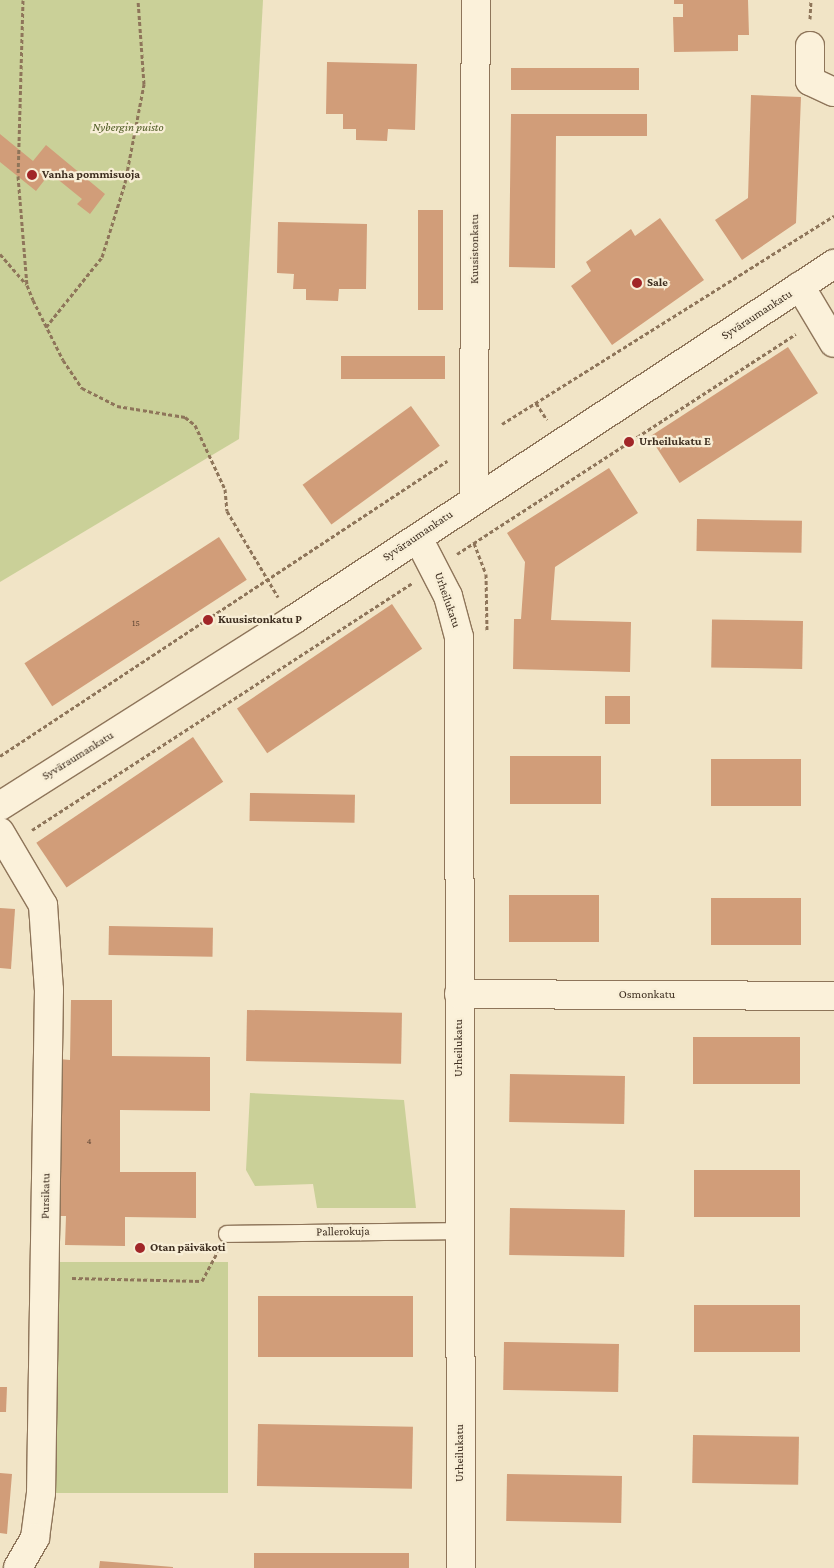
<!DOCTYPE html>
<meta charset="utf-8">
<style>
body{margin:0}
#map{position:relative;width:834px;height:1568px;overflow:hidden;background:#f1e4c6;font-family:"Crimson Pro",serif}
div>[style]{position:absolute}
.green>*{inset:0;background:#cad098;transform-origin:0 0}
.building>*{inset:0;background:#d19d79;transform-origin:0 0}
.path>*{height:3px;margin-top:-1.5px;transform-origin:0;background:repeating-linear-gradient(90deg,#8e755a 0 4px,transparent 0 6.5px)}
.roads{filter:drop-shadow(1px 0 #8e755a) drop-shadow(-1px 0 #8e755a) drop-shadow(0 1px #8e755a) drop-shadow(0 -1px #8e755a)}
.lane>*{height:16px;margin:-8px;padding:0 8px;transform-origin:8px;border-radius:8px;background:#fbf1da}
.street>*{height:28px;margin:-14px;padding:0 14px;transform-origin:14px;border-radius:14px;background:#fbf1da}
.secondary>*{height:28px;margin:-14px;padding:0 14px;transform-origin:14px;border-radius:14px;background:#fbf1da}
.dots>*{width:14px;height:14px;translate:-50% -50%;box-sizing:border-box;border:2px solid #f8eed6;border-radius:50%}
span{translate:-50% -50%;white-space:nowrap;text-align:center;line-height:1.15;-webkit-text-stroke:4.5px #f8eed6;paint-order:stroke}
.number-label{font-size:10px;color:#624936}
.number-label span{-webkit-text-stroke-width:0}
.park-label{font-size:12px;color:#4e5b24;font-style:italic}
.poi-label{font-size:12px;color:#3d2d1f;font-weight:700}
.left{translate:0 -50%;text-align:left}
.street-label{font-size:12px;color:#3d2d1f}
</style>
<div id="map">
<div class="green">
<div style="clip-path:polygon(0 0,263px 0,239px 439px,0 582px)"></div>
<div style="clip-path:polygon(250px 1093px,404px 1100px,416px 1208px,317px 1208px,313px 1184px,255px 1186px,246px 1170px)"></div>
<div style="left:46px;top:1262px;width:182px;height:231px"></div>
</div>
<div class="building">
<div style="clip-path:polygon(674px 0,748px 0,749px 35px,738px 35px,738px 51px,674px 52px,673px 17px,683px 17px,683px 4px,674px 4px)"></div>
<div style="clip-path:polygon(327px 62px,417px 64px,415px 130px,388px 129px,387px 141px,356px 140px,356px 129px,343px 129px,343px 114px,326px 114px)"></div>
<div style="left:511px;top:68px;width:128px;height:22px"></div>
<div style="clip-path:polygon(751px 95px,801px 97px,796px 223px,742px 260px,715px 220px,748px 198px)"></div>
<div style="clip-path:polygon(511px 114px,647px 114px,647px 136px,556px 136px,555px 268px,509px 267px)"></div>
<div style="clip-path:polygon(0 134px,33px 161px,46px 145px,105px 194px,90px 214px,77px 204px,82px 199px,50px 173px,36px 191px,0 162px)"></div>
<div style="left:418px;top:210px;width:25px;height:100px"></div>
<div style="clip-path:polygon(660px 218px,704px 280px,612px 345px,571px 286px,591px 271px,586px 262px,631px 229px,635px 236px)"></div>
<div style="clip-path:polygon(278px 222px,367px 224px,366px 289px,339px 289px,338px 301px,306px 300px,306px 289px,293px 289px,294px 274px,277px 273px)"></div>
<div style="left:788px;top:347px;width:55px;height:165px;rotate:57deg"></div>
<div style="left:341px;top:356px;width:104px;height:23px"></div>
<div style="left:411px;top:406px;width:49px;height:134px;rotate:54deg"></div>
<div style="clip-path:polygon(609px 468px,638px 513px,555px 567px,551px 620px,631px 622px,630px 672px,513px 669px,514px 619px,521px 619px,525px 562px,507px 533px)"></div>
<div style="left:697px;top:519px;width:105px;height:32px;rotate:1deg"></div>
<div style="left:219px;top:537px;width:51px;height:232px;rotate:57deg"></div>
<div style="left:392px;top:604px;width:54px;height:187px;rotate:56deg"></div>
<div style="left:803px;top:621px;width:48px;height:91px;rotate:91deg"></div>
<div style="left:605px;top:696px;width:25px;height:28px"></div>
<div style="left:193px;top:737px;width:54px;height:189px;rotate:56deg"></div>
<div style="left:510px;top:756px;width:91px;height:48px"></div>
<div style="left:711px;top:759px;width:90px;height:47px"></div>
<div style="left:250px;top:793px;width:105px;height:28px;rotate:1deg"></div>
<div style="left:509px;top:895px;width:90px;height:47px"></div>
<div style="left:711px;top:898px;width:90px;height:47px"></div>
<div style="clip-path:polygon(0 908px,15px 909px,11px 969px,0 968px)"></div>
<div style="left:109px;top:926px;width:104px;height:29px;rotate:1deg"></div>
<div style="clip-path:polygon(71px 1000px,112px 1000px,112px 1056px,210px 1057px,210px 1111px,120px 1110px,120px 1172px,196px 1172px,196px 1218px,125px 1217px,125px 1246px,65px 1245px,66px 1216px,58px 1216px,59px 1059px,70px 1060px)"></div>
<div style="left:247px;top:1010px;width:155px;height:51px;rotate:1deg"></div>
<div style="left:693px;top:1037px;width:107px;height:47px"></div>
<div style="left:510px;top:1074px;width:115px;height:48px;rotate:1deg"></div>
<div style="left:694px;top:1170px;width:106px;height:47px"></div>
<div style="left:510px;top:1208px;width:115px;height:47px;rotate:1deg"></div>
<div style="left:258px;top:1296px;width:155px;height:61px"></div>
<div style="left:694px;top:1305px;width:106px;height:47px"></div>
<div style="left:504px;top:1342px;width:115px;height:48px;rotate:1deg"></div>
<div style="clip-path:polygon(0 1387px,7px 1387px,6px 1412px,0 1412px)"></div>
<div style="left:258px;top:1424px;width:155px;height:62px;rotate:1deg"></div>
<div style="left:693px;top:1435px;width:106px;height:48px;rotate:1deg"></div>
<div style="clip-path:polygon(0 1473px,12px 1474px,7px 1534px,0 1533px)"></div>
<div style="left:507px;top:1474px;width:115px;height:47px;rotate:1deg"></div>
<div style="left:254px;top:1553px;width:155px;height:15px"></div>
<div style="clip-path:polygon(100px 1561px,173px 1567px,173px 1568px,99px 1568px)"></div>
</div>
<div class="path">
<div style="left:23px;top:0;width:176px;rotate:91.6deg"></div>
<div style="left:18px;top:176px;width:109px;rotate:85.3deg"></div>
<div style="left:27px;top:285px;width:16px;rotate:68deg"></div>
<div style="left:33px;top:300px;width:67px;rotate:63.4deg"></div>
<div style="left:63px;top:360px;width:34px;rotate:56deg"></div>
<div style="left:82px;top:388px;width:39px;rotate:27deg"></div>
<div style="left:117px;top:406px;width:69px;rotate:9.2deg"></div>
<div style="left:185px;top:417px;width:13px;rotate:39deg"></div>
<div style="left:195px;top:425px;width:71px;rotate:64.9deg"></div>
<div style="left:225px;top:489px;width:22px;rotate:85deg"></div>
<div style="left:227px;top:511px;width:100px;rotate:59.3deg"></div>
<div style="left:810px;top:19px;width:19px;rotate:-87deg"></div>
<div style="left:0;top:254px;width:40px;rotate:49deg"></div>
<div style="left:46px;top:327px;width:90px;rotate:-51.3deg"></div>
<div style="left:102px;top:257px;width:77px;rotate:-72.7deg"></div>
<div style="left:125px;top:183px;width:101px;rotate:-79.1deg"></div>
<div style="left:144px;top:84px;width:84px;rotate:-94.1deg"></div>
<div style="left:536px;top:403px;width:20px;rotate:57deg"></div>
<div style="left:502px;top:424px;width:392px;rotate:-32.1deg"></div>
<div style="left:474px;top:543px;width:33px;rotate:69deg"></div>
<div style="left:486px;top:574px;width:56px;rotate:89deg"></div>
<div style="left:457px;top:554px;width:404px;rotate:-33deg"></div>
<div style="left:0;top:756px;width:536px;rotate:-33.42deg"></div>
<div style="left:32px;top:830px;width:453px;rotate:-33deg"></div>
<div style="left:72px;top:1278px;width:130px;rotate:1.3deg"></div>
<div style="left:202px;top:1281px;width:34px;rotate:-62deg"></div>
</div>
<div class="roads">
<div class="lane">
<div style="left:227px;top:1234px;width:232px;rotate:-0.7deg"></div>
</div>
<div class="street">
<div style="left:810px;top:46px;width:35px;rotate:90deg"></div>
<div style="left:810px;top:81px;width:26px;rotate:25deg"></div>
<div style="left:800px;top:286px;width:66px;rotate:59.2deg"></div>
<div style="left:474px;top:498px;width:498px;rotate:-89.8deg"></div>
<div style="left:418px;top:538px;width:65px;rotate:62.7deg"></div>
<div style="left:448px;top:596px;width:42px;rotate:75deg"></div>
<div style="left:459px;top:637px;width:931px;rotate:89.88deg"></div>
<div style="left:0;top:832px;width:85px;rotate:59.5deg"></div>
<div style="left:43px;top:905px;width:85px;rotate:86deg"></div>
<div style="left:49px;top:990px;width:503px;rotate:90.91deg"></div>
<div style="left:41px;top:1493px;width:45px;rotate:97.6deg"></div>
<div style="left:35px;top:1538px;width:34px;rotate:120deg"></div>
<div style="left:459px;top:994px;width:375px;rotate:0.3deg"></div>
</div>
<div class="secondary">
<div style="left:0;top:806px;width:347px;rotate:-32.4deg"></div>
<div style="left:293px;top:620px;width:648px;rotate:-33.35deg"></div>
</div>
</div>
<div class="dots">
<div style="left:32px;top:175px;background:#a12628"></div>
<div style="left:637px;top:283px;background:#a12628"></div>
<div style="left:629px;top:442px;background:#a12628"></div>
<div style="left:208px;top:620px;background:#a12628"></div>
<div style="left:140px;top:1248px;background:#a12628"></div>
</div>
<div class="number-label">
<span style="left:136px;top:623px">15</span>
<span style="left:89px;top:1141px">4</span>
</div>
<div class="park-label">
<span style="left:128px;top:128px">Nybergin puisto</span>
</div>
<div class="poi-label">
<span class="left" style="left:42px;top:175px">Vanha pommisuoja</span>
<span class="left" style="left:647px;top:283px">Sale</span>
<span class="left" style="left:639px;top:442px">Urheilukatu E</span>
<span class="left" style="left:218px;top:620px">Kuusistonkatu P</span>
<span class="left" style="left:150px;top:1248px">Otan päiväkoti</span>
</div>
<div class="street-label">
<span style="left:475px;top:249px;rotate:-90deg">Kuusistonkatu</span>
<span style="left:757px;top:315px;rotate:-33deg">Syväraumankatu</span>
<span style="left:418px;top:536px;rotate:-34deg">Syväraumankatu</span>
<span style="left:447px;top:600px;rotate:71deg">Urheilukatu</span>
<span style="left:78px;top:756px;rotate:-32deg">Syväraumankatu</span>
<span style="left:647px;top:995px">Osmonkatu</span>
<span style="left:459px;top:1048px;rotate:-90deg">Urheilukatu</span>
<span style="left:46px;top:1196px;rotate:-89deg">Pursikatu</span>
<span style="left:343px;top:1232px;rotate:-1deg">Pallerokuja</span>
<span style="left:460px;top:1453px;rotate:-90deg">Urheilukatu</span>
</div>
</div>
